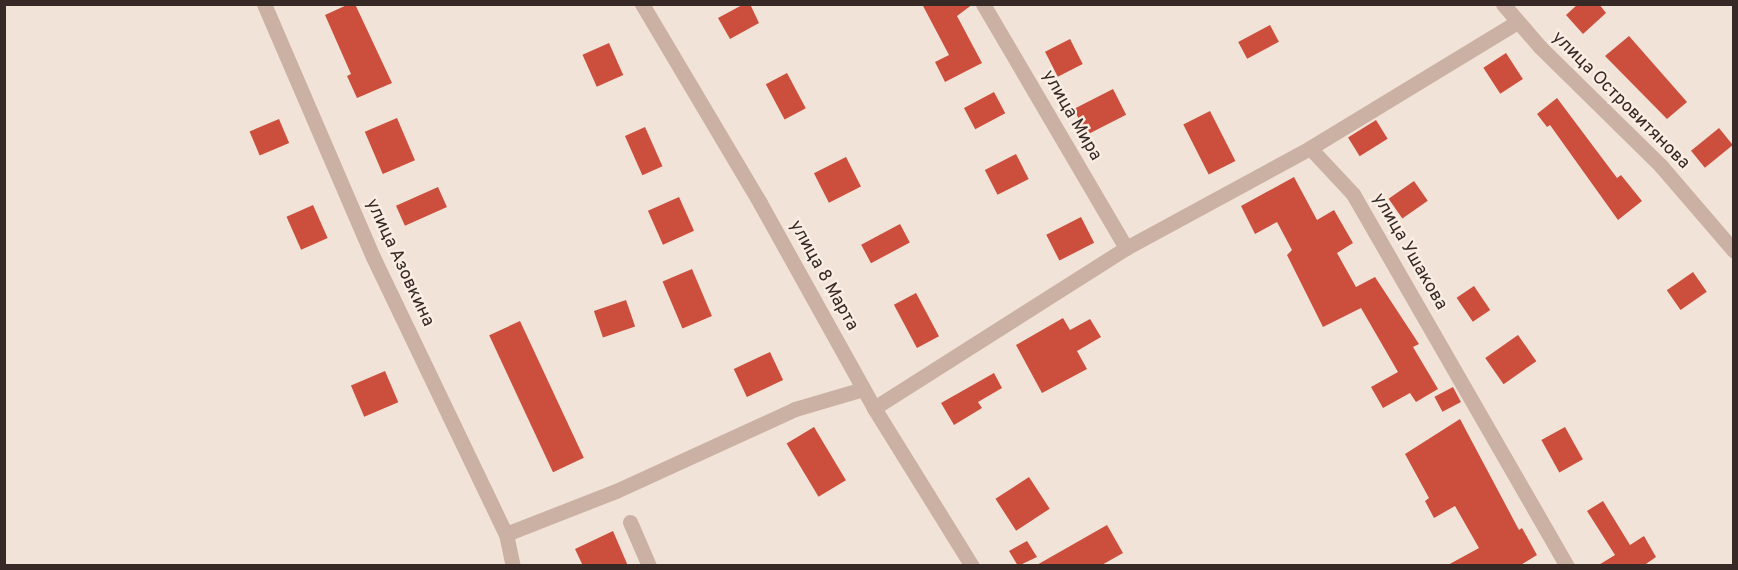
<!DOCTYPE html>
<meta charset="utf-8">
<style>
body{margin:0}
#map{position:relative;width:1738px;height:570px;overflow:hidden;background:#f2e3d8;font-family:Overpass,sans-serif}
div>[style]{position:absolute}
.building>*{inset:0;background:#cc4f3d;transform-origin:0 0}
.minor>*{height:15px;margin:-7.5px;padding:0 7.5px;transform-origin:7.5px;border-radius:7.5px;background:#cbb1a4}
span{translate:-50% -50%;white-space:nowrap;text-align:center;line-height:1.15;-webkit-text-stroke:4.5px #faeee4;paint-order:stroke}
.street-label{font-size:18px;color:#362926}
.frame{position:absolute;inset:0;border:6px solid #362926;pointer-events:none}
</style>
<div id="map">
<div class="building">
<div style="clip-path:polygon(349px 4px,355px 4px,392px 83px,357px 98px,347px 76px,351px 74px,325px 15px)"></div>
<div style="clip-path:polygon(744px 4px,750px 4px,759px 23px,730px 39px,718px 18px)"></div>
<div style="clip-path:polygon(922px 4px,973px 4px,957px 16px,982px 63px,945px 82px,935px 62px,949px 55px)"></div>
<div style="clip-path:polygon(1578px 4px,1599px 4px,1606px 13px,1583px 34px,1566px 15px)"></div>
<div style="left:1270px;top:25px;width:19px;height:36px;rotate:62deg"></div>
<div style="clip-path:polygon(1629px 36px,1687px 102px,1667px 119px,1605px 56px)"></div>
<div style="left:1070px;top:39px;width:28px;height:28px;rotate:63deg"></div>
<div style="left:609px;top:43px;width:35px;height:29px;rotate:66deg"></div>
<div style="left:1506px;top:53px;width:31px;height:27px;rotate:57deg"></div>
<div style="left:787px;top:73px;width:40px;height:24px;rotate:62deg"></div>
<div style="left:1113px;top:89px;width:29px;height:44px;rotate:63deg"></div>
<div style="left:994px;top:92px;width:24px;height:34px;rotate:62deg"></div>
<div style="clip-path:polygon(1557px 98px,1617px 178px,1621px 175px,1642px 201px,1618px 220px,1550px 125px,1547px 127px,1537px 114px)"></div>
<div style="left:1210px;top:111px;width:56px;height:30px;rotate:63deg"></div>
<div style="left:397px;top:118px;width:46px;height:35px;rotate:67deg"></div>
<div style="left:279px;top:119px;width:26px;height:32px;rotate:67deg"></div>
<div style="left:1376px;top:120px;width:22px;height:33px;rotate:58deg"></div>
<div style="left:645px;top:127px;width:43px;height:22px;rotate:66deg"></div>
<div style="left:1719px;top:128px;width:22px;height:36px;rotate:51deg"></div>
<div style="left:1016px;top:154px;width:28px;height:35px;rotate:63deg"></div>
<div style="left:846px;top:157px;width:33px;height:36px;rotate:63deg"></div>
<div style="clip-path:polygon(1294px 177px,1317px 220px,1334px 210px,1353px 243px,1337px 253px,1356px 287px,1375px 277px,1419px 344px,1413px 347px,1438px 389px,1416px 402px,1410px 393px,1383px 408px,1371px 387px,1398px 372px,1361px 308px,1323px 327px,1287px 255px,1292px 250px,1277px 222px,1255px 234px,1241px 206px)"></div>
<div style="left:1414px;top:181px;width:24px;height:31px;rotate:55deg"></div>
<div style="left:438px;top:187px;width:22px;height:46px;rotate:66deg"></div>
<div style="left:679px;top:197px;width:37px;height:34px;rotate:66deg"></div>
<div style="left:313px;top:205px;width:36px;height:29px;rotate:66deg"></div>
<div style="left:1081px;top:217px;width:29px;height:39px;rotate:63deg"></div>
<div style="left:900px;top:224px;width:21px;height:44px;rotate:62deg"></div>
<div style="left:692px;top:269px;width:51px;height:32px;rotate:67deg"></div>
<div style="left:1693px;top:272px;width:24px;height:32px;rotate:55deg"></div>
<div style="left:1474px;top:286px;width:29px;height:21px;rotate:56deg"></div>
<div style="left:916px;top:293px;width:49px;height:25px;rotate:62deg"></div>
<div style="left:626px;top:300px;width:28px;height:34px;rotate:71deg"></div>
<div style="clip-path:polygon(1063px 318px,1070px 330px,1090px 319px,1101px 337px,1077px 351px,1087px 369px,1042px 393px,1016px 345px)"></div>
<div style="left:520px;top:321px;width:151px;height:34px;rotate:65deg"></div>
<div style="left:1518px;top:335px;width:32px;height:40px;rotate:55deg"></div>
<div style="left:770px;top:352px;width:31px;height:40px;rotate:65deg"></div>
<div style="left:385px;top:371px;width:34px;height:37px;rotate:67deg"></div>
<div style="clip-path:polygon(994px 373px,1002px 388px,978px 402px,982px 408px,954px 425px,941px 403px)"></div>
<div style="left:1453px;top:387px;width:17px;height:21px;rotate:62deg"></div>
<div style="clip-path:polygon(1460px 419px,1519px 530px,1522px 528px,1537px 555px,1519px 566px,1446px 566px,1479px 548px,1455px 506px,1434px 518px,1425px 501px,1429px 498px,1405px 454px)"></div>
<div style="left:814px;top:427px;width:62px;height:32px;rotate:59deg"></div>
<div style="left:1565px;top:427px;width:37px;height:27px;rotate:61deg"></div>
<div style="left:1029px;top:477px;width:38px;height:40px;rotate:57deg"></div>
<div style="clip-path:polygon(1603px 501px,1630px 545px,1644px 536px,1656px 557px,1643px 566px,1597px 566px,1615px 555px,1587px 511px)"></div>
<div style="clip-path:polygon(1107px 525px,1123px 553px,1100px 566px,1035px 566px)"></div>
<div style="clip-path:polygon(613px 531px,628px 566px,583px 566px,575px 549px)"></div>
<div style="clip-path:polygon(1027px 541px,1037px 557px,1018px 566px,1009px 551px)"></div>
</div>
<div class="minor">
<div style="left:264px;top:4px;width:275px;rotate:66.7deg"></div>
<div style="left:373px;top:257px;width:307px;rotate:64.4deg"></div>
<div style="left:506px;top:534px;width:33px;rotate:78deg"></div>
<div style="left:642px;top:4px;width:231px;rotate:59.3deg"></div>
<div style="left:760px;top:203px;width:235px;rotate:60.9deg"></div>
<div style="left:874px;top:408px;width:186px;rotate:58.2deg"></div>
<div style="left:983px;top:4px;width:283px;rotate:59.6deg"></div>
<div style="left:1503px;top:4px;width:57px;rotate:49.3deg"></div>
<div style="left:1540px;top:47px;width:170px;rotate:44.5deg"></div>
<div style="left:1661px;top:166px;width:112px;rotate:49.3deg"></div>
<div style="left:1310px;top:148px;width:242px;rotate:-31.3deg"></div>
<div style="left:874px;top:408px;width:299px;rotate:-32.4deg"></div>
<div style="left:1126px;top:248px;width:209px;rotate:-28.5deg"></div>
<div style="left:1310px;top:148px;width:63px;rotate:46.9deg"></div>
<div style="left:1353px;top:194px;width:429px;rotate:60.1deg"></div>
<div style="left:630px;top:522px;width:48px;rotate:66.6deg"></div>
<div style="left:506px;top:534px;width:118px;rotate:-21.4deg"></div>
<div style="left:616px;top:491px;width:197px;rotate:-24.6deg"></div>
<div style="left:795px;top:409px;width:71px;rotate:-16.4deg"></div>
</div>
<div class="street-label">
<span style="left:1620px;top:101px;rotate:45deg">улица Островитянова</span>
<span style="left:1071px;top:116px;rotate:60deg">улица Мира</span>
<span style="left:1409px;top:252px;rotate:60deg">улица Ушакова</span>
<span style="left:399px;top:263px;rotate:65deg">улица Азовкина</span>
<span style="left:823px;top:276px;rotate:61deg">улица 8 Марта</span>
</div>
<div class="frame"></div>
</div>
